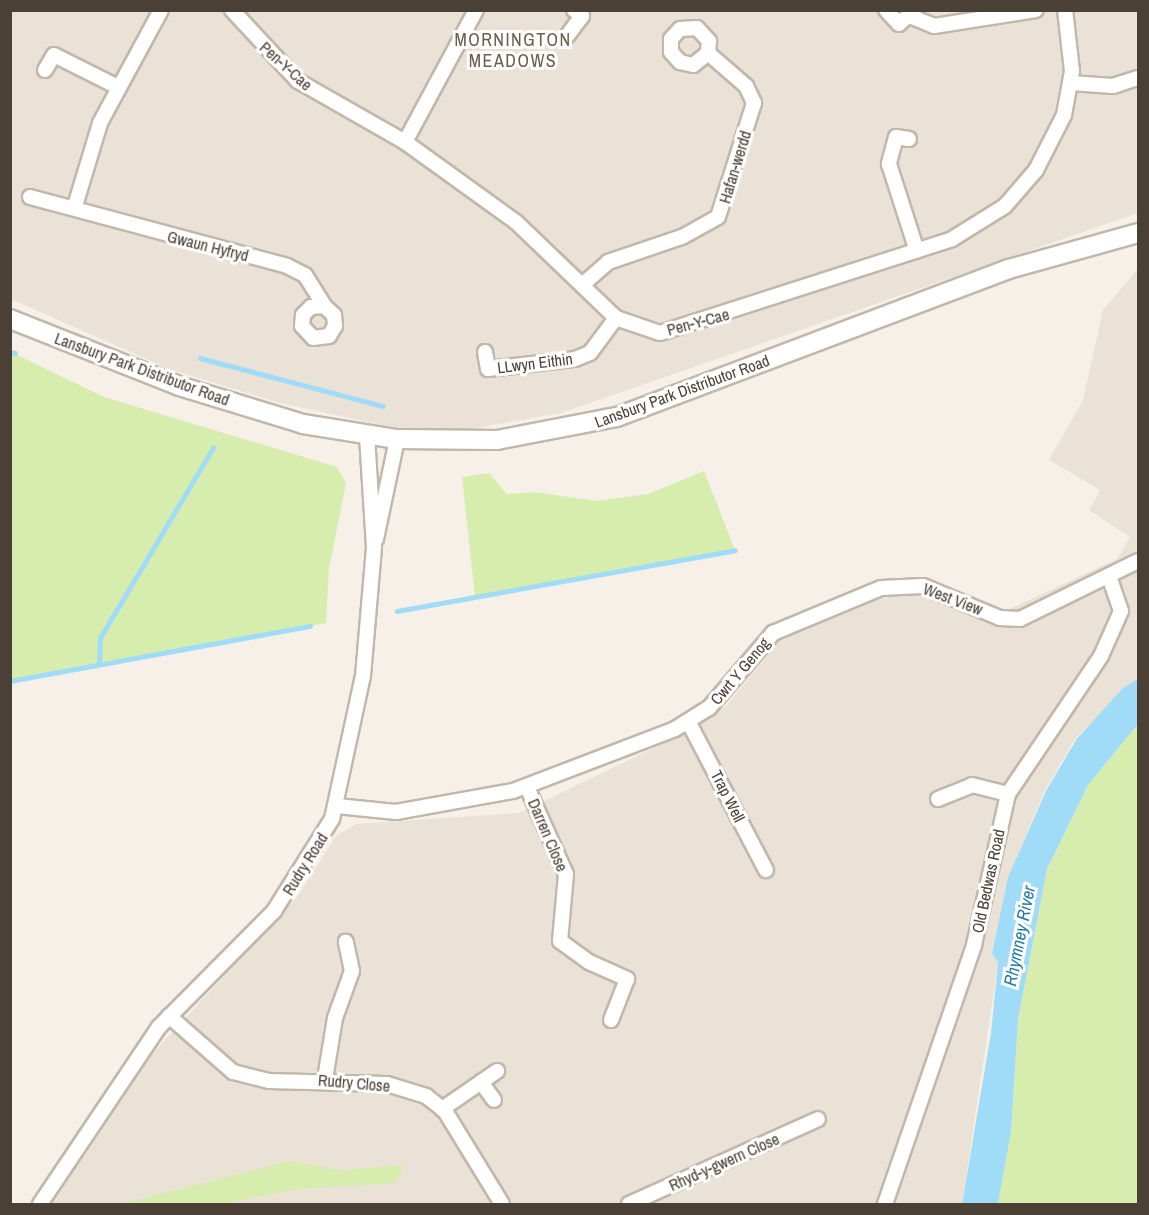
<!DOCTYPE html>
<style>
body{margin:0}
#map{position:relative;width:1149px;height:1215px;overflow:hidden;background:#f6f0e9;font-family:"Archivo Narrow",sans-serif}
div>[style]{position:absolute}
.residential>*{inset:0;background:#eae2d6}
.green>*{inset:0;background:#d7edae}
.water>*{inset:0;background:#a0dcf7}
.stream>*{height:4.5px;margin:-2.25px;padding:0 2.25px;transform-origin:2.25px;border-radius:2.25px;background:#a0dcf7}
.roads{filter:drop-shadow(2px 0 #c2b7aa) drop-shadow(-2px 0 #c2b7aa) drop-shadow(0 2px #c2b7aa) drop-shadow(0 -2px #c2b7aa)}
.minor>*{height:14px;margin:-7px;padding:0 7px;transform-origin:7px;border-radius:7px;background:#fff}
.tertiary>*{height:18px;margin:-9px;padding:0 9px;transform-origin:9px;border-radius:9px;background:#fff}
span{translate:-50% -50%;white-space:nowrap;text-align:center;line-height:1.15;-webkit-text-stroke:6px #fff;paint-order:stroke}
.street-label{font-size:16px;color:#4a4036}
.neighbourhood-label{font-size:18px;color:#6e5d4c;letter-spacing:1.5px}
.water-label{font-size:18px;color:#227ba7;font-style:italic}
.frame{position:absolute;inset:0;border:12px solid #4a4036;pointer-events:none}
</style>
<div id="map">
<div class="residential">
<div style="clip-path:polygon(10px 11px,1138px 11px,1138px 213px,561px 413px,453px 432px,405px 430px,280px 403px,169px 369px,11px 299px)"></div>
<div style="clip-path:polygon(1138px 269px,1138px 678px,1075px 739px,1045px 790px,1008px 877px,992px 952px,998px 963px,962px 1204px,44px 1204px,86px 1154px,141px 1066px,297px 897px,336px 836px,356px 824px,519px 813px,683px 734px,726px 706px,785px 634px,874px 600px,914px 592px,955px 604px,984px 621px,1117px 559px,1130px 537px,1089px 510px,1100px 490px,1049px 460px,1083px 400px,1103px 310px)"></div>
</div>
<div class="green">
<div style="clip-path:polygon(11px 352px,104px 397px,337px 467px,346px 483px,329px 569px,326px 623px,11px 681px)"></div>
<div style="clip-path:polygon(704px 471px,735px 550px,475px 597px,462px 477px,489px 473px,507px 494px,535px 492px,596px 501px,648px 494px)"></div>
<div style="clip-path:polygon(1138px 724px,1138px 1204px,998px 1204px,1011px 1132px,1018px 1020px,1047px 869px,1088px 785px)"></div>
<div style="clip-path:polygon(289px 1161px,339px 1170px,405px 1165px,395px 1183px,298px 1189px,221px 1204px,120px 1204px)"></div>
</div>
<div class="water">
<div style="clip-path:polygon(1138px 679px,1138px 724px,1088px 785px,1047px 869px,1018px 1020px,1011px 1132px,998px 1204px,962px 1204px,991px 1033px,998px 963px,992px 953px,1008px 877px,1046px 791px,1076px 740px,1123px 688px)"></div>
</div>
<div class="stream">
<div style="left:10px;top:352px;width:5px;rotate:11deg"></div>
<div style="left:200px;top:358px;width:189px;rotate:14.7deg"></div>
<div style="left:397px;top:611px;width:343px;rotate:-10.2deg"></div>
<div style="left:99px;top:664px;width:26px;rotate:-88deg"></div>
<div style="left:100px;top:638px;width:221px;rotate:-59.3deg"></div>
<div style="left:10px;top:681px;width:305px;rotate:-10.4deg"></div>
</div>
<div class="roads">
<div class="minor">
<div style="left:232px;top:10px;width:97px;rotate:47.1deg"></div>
<div style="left:298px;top:81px;width:123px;rotate:29.7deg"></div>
<div style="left:405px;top:142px;width:137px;rotate:35.8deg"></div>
<div style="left:516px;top:222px;width:139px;rotate:43.8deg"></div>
<div style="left:616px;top:318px;width:46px;rotate:18.8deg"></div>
<div style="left:660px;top:333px;width:307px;rotate:-17.8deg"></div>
<div style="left:952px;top:239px;width:62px;rotate:-31.9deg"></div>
<div style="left:1005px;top:206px;width:48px;rotate:-49.3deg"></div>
<div style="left:1036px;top:170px;width:62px;rotate:-63deg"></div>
<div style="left:1064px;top:115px;width:45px;rotate:-79.7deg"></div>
<div style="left:1072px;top:71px;width:61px;rotate:-96.5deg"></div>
<div style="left:886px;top:10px;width:19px;rotate:47deg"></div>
<div style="left:899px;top:24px;width:21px;rotate:-43deg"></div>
<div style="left:912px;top:17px;width:24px;rotate:22deg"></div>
<div style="left:934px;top:26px;width:103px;rotate:-8.9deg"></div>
<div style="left:567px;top:36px;width:25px;rotate:-53deg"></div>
<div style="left:582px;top:16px;width:10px;rotate:-143deg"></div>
<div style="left:45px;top:70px;width:17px;rotate:-59deg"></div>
<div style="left:54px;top:55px;width:72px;rotate:26.6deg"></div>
<div style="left:1071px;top:83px;width:42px;rotate:4.1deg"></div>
<div style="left:1113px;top:86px;width:26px;rotate:-18deg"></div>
<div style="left:909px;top:139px;width:13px;rotate:-171deg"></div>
<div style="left:896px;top:137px;width:28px;rotate:105deg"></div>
<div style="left:889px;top:164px;width:91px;rotate:72.2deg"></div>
<div style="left:405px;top:142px;width:150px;rotate:-61.7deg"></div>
<div style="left:30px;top:197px;width:266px;rotate:15deg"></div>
<div style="left:287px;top:266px;width:20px;rotate:27deg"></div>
<div style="left:305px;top:275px;width:36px;rotate:58deg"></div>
<div style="left:324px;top:306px;width:13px;rotate:176deg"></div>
<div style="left:311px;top:307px;width:11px;rotate:135deg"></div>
<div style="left:303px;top:315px;width:11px;rotate:95deg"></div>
<div style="left:302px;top:326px;width:16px;rotate:47deg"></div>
<div style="left:313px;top:338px;width:16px;rotate:-7deg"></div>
<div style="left:329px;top:336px;width:12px;rotate:-59deg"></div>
<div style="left:335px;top:326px;width:11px;rotate:-95deg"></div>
<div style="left:334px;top:315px;width:13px;rotate:-138deg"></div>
<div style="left:75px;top:206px;width:87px;rotate:-73.2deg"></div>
<div style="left:100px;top:123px;width:128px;rotate:-61.6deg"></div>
<div style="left:582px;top:285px;width:35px;rotate:-41deg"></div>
<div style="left:608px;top:262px;width:78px;rotate:-18.7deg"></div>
<div style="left:682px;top:237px;width:41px;rotate:-29.1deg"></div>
<div style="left:718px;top:217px;width:120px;rotate:-72.5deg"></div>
<div style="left:754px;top:103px;width:19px;rotate:-115deg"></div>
<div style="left:746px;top:86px;width:50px;rotate:-139deg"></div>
<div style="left:708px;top:53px;width:19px;rotate:141deg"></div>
<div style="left:693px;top:65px;width:13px;rotate:-167deg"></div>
<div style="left:680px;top:62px;width:13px;rotate:-132deg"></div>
<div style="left:671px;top:52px;width:13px;rotate:-90deg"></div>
<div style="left:671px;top:39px;width:13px;rotate:-48deg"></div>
<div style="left:680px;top:29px;width:17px;rotate:-3deg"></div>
<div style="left:697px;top:28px;width:18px;rotate:47deg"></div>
<div style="left:709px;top:41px;width:12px;rotate:95deg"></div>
<div style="left:485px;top:352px;width:17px;rotate:80deg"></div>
<div style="left:488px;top:369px;width:88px;rotate:-6.6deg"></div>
<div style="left:575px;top:359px;width:16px;rotate:-22deg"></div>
<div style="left:590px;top:353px;width:44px;rotate:-53.4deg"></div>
<div style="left:376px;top:539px;width:102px;rotate:-78.1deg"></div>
<div style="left:689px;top:723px;width:166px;rotate:62.4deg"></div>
<div style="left:527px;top:787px;width:95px;rotate:65.9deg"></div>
<div style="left:566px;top:874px;width:67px;rotate:95.1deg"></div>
<div style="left:560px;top:941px;width:36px;rotate:36deg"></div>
<div style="left:589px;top:962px;width:42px;rotate:24.1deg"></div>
<div style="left:627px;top:979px;width:44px;rotate:111.3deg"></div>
<div style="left:938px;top:799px;width:37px;rotate:-22deg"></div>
<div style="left:972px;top:785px;width:37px;rotate:14deg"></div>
<div style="left:337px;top:806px;width:59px;rotate:5.8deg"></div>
<div style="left:396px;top:812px;width:119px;rotate:-10.2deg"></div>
<div style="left:513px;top:791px;width:173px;rotate:-20.9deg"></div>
<div style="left:675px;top:729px;width:40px;rotate:-32deg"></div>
<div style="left:709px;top:708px;width:99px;rotate:-49.5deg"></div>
<div style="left:773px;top:633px;width:117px;rotate:-22.6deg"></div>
<div style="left:881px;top:588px;width:42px;rotate:-2.7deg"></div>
<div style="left:923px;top:586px;width:83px;rotate:22.6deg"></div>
<div style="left:1000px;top:618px;width:20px;rotate:3deg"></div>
<div style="left:1020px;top:619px;width:131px;rotate:-26.2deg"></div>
<div style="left:169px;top:1016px;width:85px;rotate:41.2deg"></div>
<div style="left:233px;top:1072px;width:37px;rotate:14deg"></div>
<div style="left:269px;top:1081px;width:118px;rotate:1.5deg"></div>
<div style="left:387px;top:1084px;width:41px;rotate:17.1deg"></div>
<div style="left:426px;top:1096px;width:24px;rotate:38deg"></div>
<div style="left:445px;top:1111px;width:109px;rotate:58.5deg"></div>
<div style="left:325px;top:1079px;width:62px;rotate:-80.7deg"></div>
<div style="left:335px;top:1018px;width:50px;rotate:-70.1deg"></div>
<div style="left:352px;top:971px;width:30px;rotate:-102deg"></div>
<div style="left:481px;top:1082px;width:22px;rotate:54deg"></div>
<div style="left:442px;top:1109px;width:67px;rotate:-34.6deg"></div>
<div style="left:40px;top:1204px;width:213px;rotate:-56.1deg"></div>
<div style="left:159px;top:1027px;width:163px;rotate:-45.2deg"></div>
<div style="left:274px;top:911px;width:109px;rotate:-57.8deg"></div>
<div style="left:332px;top:819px;width:146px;rotate:-77.8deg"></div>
<div style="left:363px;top:676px;width:129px;rotate:-85.1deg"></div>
<div style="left:374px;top:547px;width:111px;rotate:-93.6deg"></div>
<div style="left:629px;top:1204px;width:207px;rotate:-24.2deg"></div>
<div style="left:885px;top:1204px;width:274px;rotate:-71deg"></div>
<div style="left:974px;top:945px;width:155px;rotate:-77.3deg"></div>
<div style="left:1008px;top:794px;width:166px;rotate:-56deg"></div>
<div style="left:1101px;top:656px;width:49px;rotate:-66deg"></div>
<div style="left:1121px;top:611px;width:34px;rotate:-109deg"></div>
</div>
<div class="tertiary">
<div style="left:10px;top:319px;width:182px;rotate:21.6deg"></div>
<div style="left:179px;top:386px;width:130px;rotate:17deg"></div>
<div style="left:303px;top:424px;width:95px;rotate:9.1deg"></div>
<div style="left:397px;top:439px;width:100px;rotate:0.6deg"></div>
<div style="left:497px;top:440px;width:122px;rotate:-10.9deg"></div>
<div style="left:617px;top:417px;width:419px;rotate:-20.7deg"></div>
<div style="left:1009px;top:269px;width:134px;rotate:-15.6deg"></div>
</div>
</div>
<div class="street-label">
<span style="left:286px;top:66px;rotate:42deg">Pen-Y-Cae</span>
<span style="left:735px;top:167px;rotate:-73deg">Hafan-werdd</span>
<span style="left:208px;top:246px;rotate:14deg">Gwaun Hyfryd</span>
<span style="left:698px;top:322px;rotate:-15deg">Pen-Y-Cae</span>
<span style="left:535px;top:363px;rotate:-7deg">LLwyn Eithin</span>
<span style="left:142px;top:369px;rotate:20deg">Lansbury Park Distributor Road</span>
<span style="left:682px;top:391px;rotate:-20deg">Lansbury Park Distributor Road</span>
<span style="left:953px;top:599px;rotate:21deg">West View</span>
<span style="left:740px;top:671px;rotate:-50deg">Cwrt Y Genog</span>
<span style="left:728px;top:796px;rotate:63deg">Trap Well</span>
<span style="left:548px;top:835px;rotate:67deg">Darren Close</span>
<span style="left:305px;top:864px;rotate:-58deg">Rudry Road</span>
<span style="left:988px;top:881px;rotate:-78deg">Old Bedwas Road</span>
<span style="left:354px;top:1083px;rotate:5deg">Rudry Close</span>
<span style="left:724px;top:1162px;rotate:-24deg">Rhyd-y-gwern Close</span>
</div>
<div class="neighbourhood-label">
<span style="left:513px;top:51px">MORNINGTON<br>MEADOWS</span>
</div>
<div class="water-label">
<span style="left:1020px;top:936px;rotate:-79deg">Rhymney River</span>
</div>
<div class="frame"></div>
</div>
